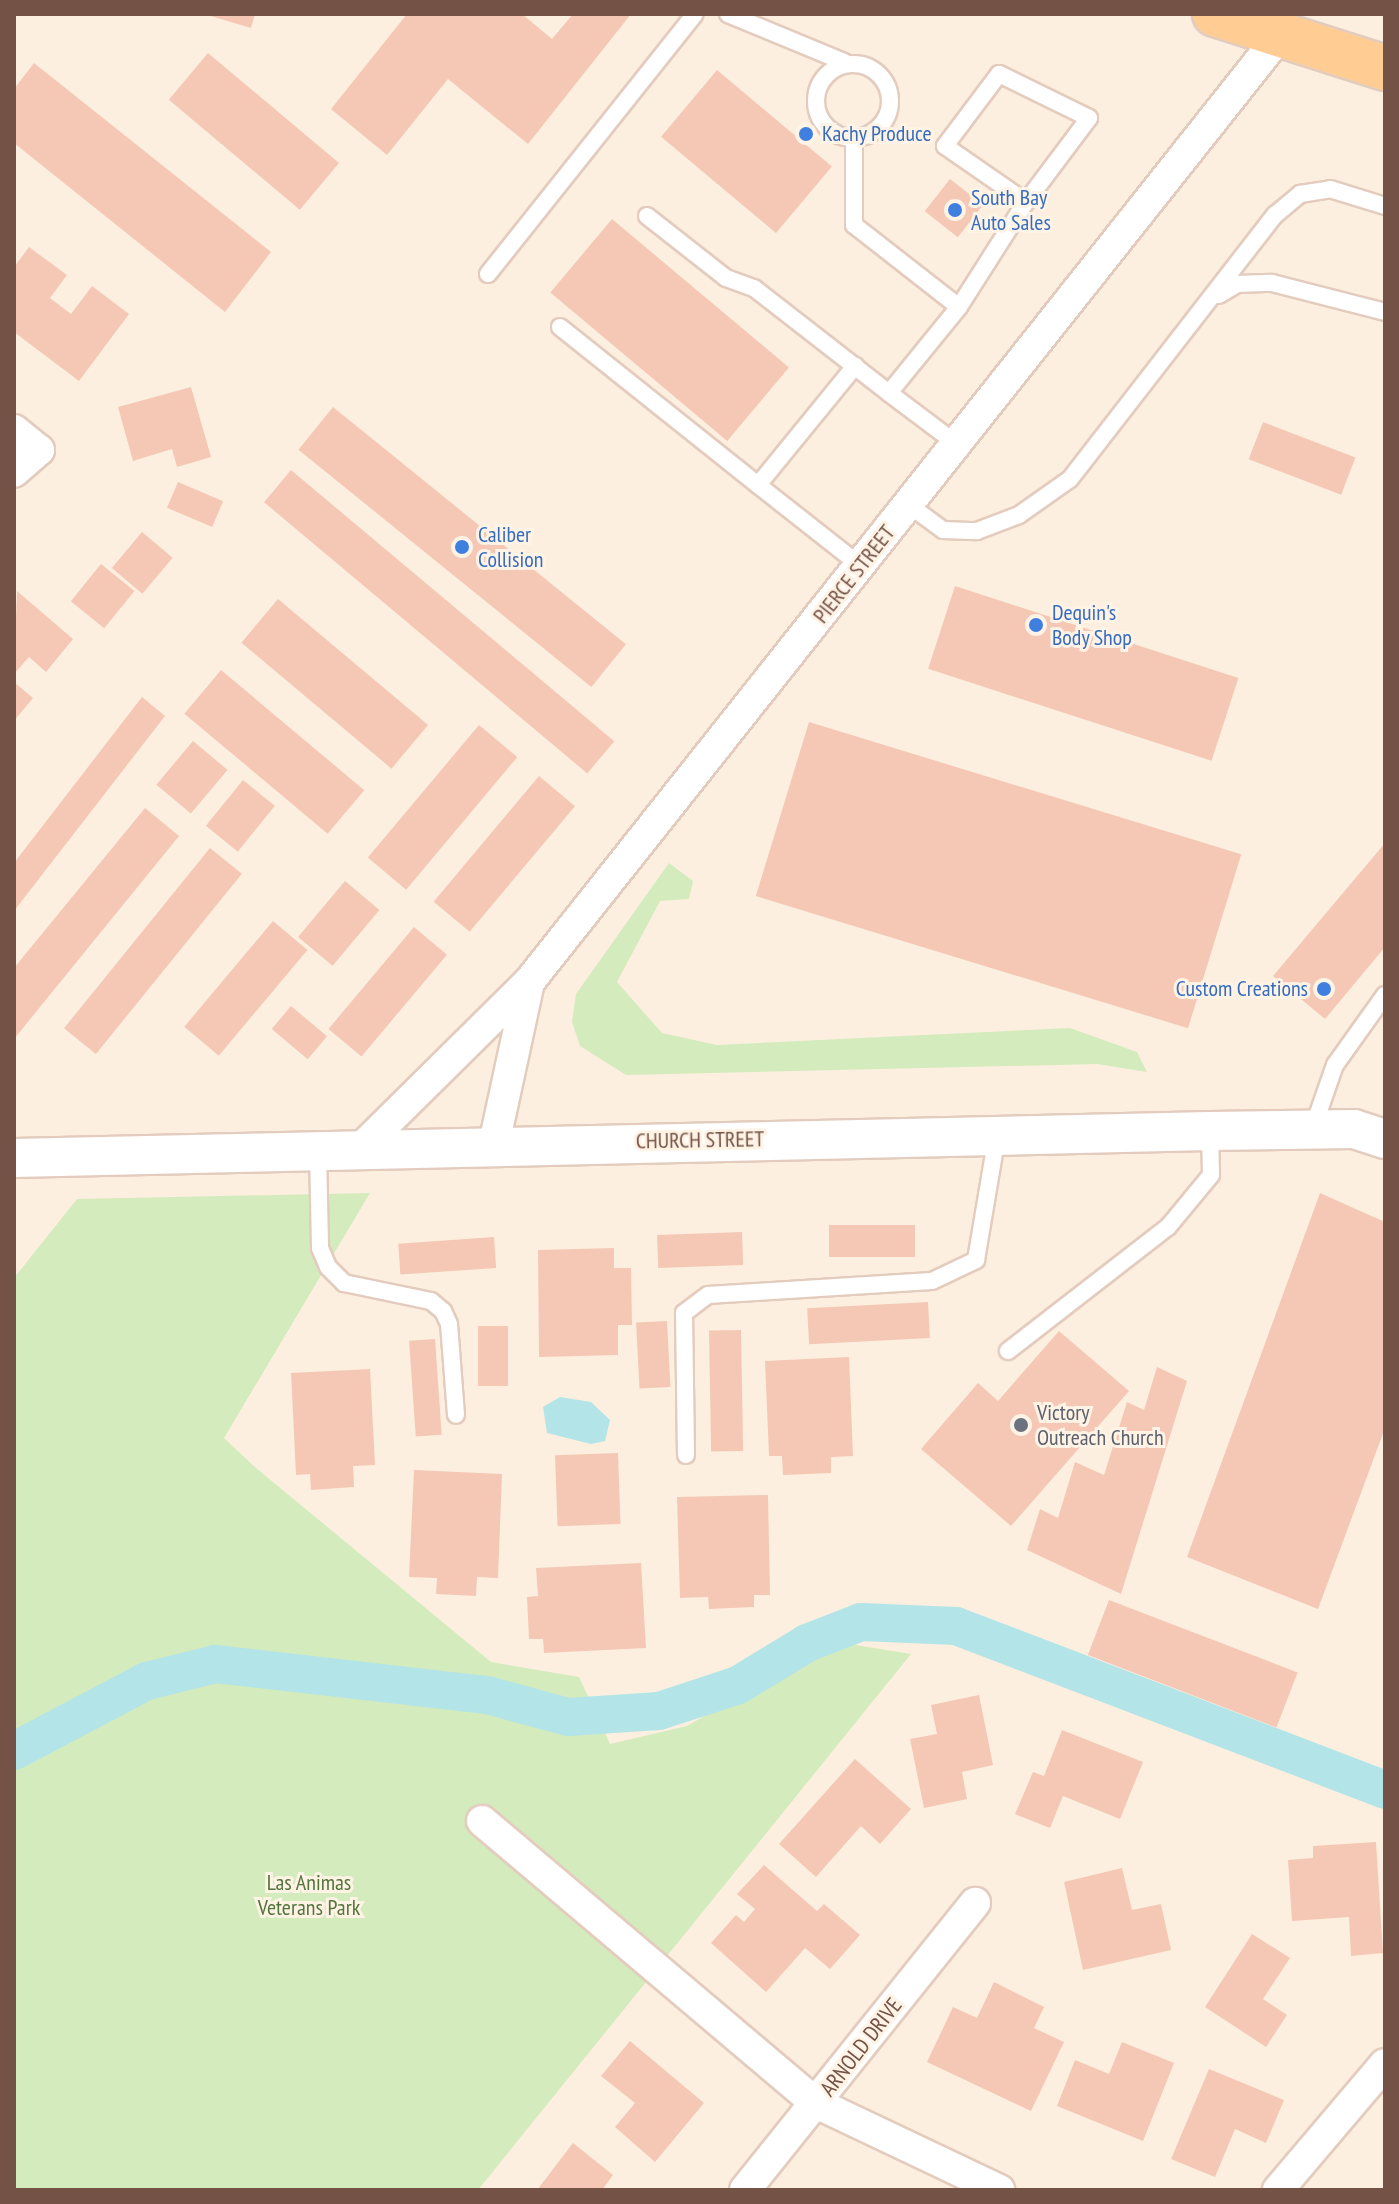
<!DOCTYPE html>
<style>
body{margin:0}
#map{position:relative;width:1399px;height:2204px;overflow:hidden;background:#fdefdf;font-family:"PT Sans Narrow",sans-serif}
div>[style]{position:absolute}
.green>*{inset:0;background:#d4ebbd}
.water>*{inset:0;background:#b3e4e7}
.canal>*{height:38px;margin:-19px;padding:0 19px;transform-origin:19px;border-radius:19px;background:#b3e4e7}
.building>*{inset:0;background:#f4c8b5;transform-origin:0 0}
.roads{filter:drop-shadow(2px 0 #e3ccbe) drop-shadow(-2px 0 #e3ccbe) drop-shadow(0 2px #e3ccbe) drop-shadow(0 -2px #e3ccbe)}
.service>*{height:16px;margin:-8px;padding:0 8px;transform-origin:8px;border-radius:8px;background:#fff}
.service>.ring{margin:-8px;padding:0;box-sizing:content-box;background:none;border:16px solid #fff;border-radius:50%}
.minor>*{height:30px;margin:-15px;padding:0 15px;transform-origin:15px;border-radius:15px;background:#fff}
.tertiary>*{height:38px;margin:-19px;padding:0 19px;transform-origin:19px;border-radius:19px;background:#fff}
.primary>*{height:44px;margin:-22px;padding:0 22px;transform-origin:22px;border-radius:22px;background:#ffcd94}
.dots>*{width:22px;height:22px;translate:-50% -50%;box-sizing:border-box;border:4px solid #fff3e6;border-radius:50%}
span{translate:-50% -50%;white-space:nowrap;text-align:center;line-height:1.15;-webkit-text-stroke:6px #fff3e6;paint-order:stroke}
.shop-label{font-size:22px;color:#366cbe}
.left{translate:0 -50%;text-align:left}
.right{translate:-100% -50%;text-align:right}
.street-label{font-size:22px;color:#745246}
.worship-label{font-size:22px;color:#5b616d}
.park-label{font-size:22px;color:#52753b}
.frame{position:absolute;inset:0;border:16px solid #745246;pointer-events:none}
</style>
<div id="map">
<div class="green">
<div style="clip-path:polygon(669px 863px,693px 881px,689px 899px,660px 901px,617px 982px,662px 1033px,717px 1045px,1070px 1028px,1137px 1052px,1147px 1072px,1097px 1064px,626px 1075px,580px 1046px,572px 1022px,576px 994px)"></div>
<div style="clip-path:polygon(370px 1193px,224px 1438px,256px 1468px,491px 1662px,579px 1677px,610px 1744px,687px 1726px,807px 1657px,849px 1644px,911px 1654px,478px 2190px,14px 2190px,14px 1278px,77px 1199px)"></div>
</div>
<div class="water">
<div style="clip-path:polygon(560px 1397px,591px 1402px,610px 1420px,605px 1441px,591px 1444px,547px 1433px,543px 1407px)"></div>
</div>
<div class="canal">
<div style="left:14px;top:1751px;width:150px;rotate:-27.8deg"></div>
<div style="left:147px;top:1681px;width:70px;rotate:-14deg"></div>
<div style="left:215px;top:1664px;width:274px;rotate:6.5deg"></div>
<div style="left:487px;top:1695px;width:84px;rotate:15.2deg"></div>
<div style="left:568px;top:1717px;width:91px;rotate:-3.8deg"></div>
<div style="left:659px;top:1711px;width:83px;rotate:-18.2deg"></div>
<div style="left:738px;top:1685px;width:81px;rotate:-31.3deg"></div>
<div style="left:807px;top:1643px;width:58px;rotate:-21.3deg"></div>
<div style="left:861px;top:1622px;width:95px;rotate:2.4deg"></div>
<div style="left:956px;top:1626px;width:459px;rotate:20.9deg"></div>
</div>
<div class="building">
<div style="clip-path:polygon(204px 14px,255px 14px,251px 28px)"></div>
<div style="clip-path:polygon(407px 14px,522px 14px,552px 39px,573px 14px,631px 14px,528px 144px,448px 79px,387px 155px,331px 109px)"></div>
<div style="left:208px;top:53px;width:171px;height:61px;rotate:40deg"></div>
<div style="clip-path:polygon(34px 63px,271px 252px,225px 312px,14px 143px,14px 89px)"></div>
<div style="left:717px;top:70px;width:150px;height:87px;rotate:40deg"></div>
<div style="left:950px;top:179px;width:42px;height:41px;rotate:38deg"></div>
<div style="left:612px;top:219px;width:231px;height:96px;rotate:40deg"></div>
<div style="clip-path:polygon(29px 247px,67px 275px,50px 298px,71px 314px,92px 286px,129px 314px,79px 381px,14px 332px,14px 267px)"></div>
<div style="clip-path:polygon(191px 387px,211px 457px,177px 467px,172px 449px,133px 461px,118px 407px)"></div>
<div style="left:333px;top:407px;width:377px;height:55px;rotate:39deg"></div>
<div style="left:1263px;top:422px;width:99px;height:40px;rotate:21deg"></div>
<div style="left:291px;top:470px;width:422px;height:42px;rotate:40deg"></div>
<div style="left:178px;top:482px;width:49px;height:28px;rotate:23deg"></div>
<div style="left:142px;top:532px;width:40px;height:47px;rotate:40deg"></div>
<div style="left:101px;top:564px;width:43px;height:48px;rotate:39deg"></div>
<div style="left:955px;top:586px;width:298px;height:87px;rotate:18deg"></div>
<div style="clip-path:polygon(17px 591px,73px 639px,46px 672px,29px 657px,14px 674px)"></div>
<div style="left:278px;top:599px;width:196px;height:57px;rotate:40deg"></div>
<div style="left:221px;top:670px;width:187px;height:57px;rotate:40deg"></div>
<div style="clip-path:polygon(14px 682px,33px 698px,14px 721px)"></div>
<div style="clip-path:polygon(142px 697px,165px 716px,14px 911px,14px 863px)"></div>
<div style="left:809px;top:722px;width:452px;height:182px;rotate:17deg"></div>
<div style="left:479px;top:725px;width:50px;height:173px;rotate:40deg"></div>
<div style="left:193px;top:741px;width:45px;height:57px;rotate:40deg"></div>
<div style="left:539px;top:776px;width:47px;height:164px;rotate:40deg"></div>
<div style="left:243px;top:780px;width:41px;height:59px;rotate:39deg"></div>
<div style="clip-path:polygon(145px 808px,179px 836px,14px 1039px,14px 968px)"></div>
<div style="clip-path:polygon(1385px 843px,1385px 947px,1325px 1019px,1273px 976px)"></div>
<div style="left:210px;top:848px;width:41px;height:232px;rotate:39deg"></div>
<div style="left:345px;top:881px;width:45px;height:73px;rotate:40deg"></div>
<div style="left:273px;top:921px;width:45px;height:138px;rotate:40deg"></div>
<div style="left:414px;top:927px;width:43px;height:133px;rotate:40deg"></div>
<div style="left:291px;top:1006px;width:47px;height:30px;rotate:40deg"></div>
<div style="clip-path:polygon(1320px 1193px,1385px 1222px,1385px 1428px,1318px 1609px,1187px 1557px)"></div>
<div style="left:829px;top:1225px;width:86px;height:32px"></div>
<div style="left:742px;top:1232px;width:33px;height:85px;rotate:88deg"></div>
<div style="left:494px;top:1237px;width:31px;height:96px;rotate:86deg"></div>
<div style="clip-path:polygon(614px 1248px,614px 1268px,631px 1268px,632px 1325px,618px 1325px,618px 1355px,539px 1357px,538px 1250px)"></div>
<div style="left:928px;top:1302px;width:36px;height:121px;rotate:87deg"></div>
<div style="left:667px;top:1321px;width:66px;height:31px;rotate:87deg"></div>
<div style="left:478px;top:1326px;width:30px;height:60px"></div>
<div style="left:741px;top:1330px;width:121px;height:32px;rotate:89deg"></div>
<div style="clip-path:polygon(1059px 1331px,1129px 1391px,1011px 1526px,921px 1449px,978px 1383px,998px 1401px)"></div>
<div style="left:435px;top:1339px;width:96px;height:26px;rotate:86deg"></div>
<div style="clip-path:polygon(849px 1357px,853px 1456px,831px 1457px,831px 1473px,783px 1475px,782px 1456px,769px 1456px,765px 1361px)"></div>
<div style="clip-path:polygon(1157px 1367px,1187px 1381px,1121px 1594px,1027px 1550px,1040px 1509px,1058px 1518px,1075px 1462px,1104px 1475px,1127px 1402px,1144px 1410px)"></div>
<div style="clip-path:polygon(370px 1369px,375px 1465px,353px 1466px,354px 1487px,311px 1490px,310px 1474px,296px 1475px,291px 1373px)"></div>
<div style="left:618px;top:1453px;width:71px;height:63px;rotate:88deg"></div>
<div style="clip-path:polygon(414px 1470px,502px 1474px,498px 1578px,477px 1577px,476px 1596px,436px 1594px,437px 1578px,409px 1577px)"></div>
<div style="clip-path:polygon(768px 1495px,770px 1595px,754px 1595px,754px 1607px,709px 1609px,708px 1597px,680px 1598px,677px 1497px)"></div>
<div style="clip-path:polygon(641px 1563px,646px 1648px,544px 1653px,543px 1639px,529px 1639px,527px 1597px,538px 1596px,536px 1568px)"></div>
<div style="left:1109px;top:1600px;width:202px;height:59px;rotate:21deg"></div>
<div style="clip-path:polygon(979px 1695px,993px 1765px,962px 1772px,967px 1799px,924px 1808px,910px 1739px,937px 1734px,931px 1705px)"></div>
<div style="clip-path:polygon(1062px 1730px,1143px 1762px,1120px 1819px,1063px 1796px,1050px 1828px,1015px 1814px,1033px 1772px,1044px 1776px)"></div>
<div style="clip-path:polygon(855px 1759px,911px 1809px,880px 1844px,861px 1826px,816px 1877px,779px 1844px)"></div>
<div style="clip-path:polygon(1376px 1842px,1383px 1953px,1351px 1956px,1349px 1917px,1292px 1921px,1288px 1860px,1313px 1858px,1313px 1846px)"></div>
<div style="clip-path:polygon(764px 1865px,817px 1911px,824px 1904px,860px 1935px,830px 1969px,805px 1948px,766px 1992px,711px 1943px,736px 1915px,744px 1922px,755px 1909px,737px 1894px)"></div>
<div style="clip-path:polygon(1122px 1868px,1132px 1910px,1161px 1904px,1171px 1950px,1083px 1970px,1064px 1882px)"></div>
<div style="clip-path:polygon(1252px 1934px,1290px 1958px,1263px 1999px,1287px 2015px,1266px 2047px,1205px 2007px)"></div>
<div style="clip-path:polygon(994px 1982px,1044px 2007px,1034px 2028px,1064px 2042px,1031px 2111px,927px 2062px,953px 2007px,977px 2018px)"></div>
<div style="clip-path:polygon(630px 2041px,704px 2103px,655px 2162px,615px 2127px,635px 2103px,601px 2076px)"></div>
<div style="clip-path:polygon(1122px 2042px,1174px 2063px,1143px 2141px,1057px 2106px,1075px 2060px,1109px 2074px)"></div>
<div style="clip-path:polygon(1209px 2069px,1284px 2100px,1266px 2143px,1235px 2129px,1215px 2177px,1171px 2159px)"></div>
<div style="clip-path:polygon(573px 2143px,613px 2175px,602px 2190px,537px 2190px)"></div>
</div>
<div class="roads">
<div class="service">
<div style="left:728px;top:14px;width:126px;rotate:22.5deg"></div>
<div class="ring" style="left:816px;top:64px;width:58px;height:58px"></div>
<div style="left:854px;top:138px;width:87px;rotate:90deg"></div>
<div style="left:854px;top:225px;width:133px;rotate:38deg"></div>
<div style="left:959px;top:307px;width:125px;rotate:-57.5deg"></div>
<div style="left:1026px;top:202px;width:105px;rotate:-53.1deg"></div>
<div style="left:1089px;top:118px;width:100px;rotate:-153.9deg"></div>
<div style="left:999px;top:74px;width:90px;rotate:126.9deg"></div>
<div style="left:945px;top:146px;width:98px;rotate:34.7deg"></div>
<div style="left:647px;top:216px;width:100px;rotate:38.1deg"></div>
<div style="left:726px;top:278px;width:30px;rotate:20deg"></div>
<div style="left:754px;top:288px;width:171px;rotate:37.9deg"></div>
<div style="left:889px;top:393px;width:111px;rotate:-50.9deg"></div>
<div style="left:488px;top:274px;width:332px;rotate:-51.5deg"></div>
<div style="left:1219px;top:295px;width:21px;rotate:-31deg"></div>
<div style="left:1237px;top:284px;width:35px;rotate:-2deg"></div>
<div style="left:1272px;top:283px;width:117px;rotate:14.4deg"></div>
<div style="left:560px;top:327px;width:253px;rotate:38.6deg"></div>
<div style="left:758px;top:485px;width:154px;rotate:-50.8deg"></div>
<div style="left:889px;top:393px;width:85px;rotate:36.9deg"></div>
<div style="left:758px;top:485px;width:131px;rotate:38.2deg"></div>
<div style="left:909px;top:505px;width:42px;rotate:36.3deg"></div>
<div style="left:943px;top:530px;width:34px;rotate:2deg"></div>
<div style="left:977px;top:531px;width:45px;rotate:-20.9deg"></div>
<div style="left:1019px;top:515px;width:62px;rotate:-35.2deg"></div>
<div style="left:1070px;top:479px;width:334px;rotate:-52.2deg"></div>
<div style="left:1275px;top:215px;width:33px;rotate:-40deg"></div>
<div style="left:1300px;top:194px;width:30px;rotate:-9deg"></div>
<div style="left:1330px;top:189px;width:58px;rotate:17.2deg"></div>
<div style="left:1313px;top:1128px;width:67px;rotate:-70.8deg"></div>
<div style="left:1335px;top:1065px;width:86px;rotate:-54.5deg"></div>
<div style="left:318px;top:1151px;width:97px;rotate:88.8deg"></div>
<div style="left:320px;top:1248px;width:21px;rotate:67deg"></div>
<div style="left:328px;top:1267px;width:23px;rotate:45deg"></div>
<div style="left:344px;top:1283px;width:89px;rotate:11.7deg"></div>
<div style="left:431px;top:1301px;width:16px;rotate:40deg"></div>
<div style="left:443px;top:1311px;width:14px;rotate:65deg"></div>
<div style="left:449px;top:1324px;width:91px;rotate:85.6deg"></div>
<div style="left:1008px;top:1351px;width:202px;rotate:-37.8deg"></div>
<div style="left:1168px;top:1227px;width:67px;rotate:-50.4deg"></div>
<div style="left:1211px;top:1175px;width:44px;rotate:-91.3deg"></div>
<div style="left:686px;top:1455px;width:142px;rotate:-90.8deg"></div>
<div style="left:684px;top:1313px;width:30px;rotate:-37deg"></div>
<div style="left:708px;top:1295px;width:224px;rotate:-3.6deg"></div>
<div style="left:932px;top:1281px;width:49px;rotate:-25.5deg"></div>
<div style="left:976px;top:1260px;width:126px;rotate:-80.4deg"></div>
</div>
<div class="minor">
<div style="left:14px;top:430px;width:32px;rotate:39deg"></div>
<div style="left:39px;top:450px;width:33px;rotate:139deg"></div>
<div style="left:494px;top:1144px;width:166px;rotate:-77.8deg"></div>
<div style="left:529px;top:982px;width:1209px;rotate:-51.58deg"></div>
<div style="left:360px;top:1149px;width:238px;rotate:-44.7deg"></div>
<div style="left:482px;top:1821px;width:437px;rotate:40.2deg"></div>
<div style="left:816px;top:2103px;width:203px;rotate:25.4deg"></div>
<div style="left:745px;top:2190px;width:368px;rotate:-51.3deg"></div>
<div style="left:1278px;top:2190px;width:165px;rotate:-49.7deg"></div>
</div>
<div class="tertiary">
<div style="left:14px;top:1158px;width:1196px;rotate:-1.29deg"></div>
<div style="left:1210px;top:1131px;width:144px;rotate:-0.8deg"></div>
<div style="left:1354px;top:1129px;width:33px;rotate:18deg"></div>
</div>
<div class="primary">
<div style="left:1215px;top:14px;width:178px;rotate:17.6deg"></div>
</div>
</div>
<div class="dots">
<div style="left:806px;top:134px;background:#3f7fe0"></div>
<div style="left:955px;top:210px;background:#3f7fe0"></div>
<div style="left:462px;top:547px;background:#3f7fe0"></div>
<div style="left:1036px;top:625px;background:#3f7fe0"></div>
<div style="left:1324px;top:989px;background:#3f7fe0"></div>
<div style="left:1021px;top:1425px;background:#6b7280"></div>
</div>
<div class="shop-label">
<span class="left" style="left:822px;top:134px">Kachy Produce</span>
<span class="left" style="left:971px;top:210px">South Bay<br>Auto Sales</span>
<span class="left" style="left:478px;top:547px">Caliber<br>Collision</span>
<span class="left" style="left:1052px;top:625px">Dequin's<br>Body Shop</span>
<span class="right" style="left:1308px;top:989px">Custom Creations</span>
</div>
<div class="street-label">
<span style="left:854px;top:574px;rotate:-52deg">PIERCE STREET</span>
<span style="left:700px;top:1140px;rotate:-1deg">CHURCH STREET</span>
<span style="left:861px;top:2047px;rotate:-52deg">ARNOLD DRIVE</span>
</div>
<div class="worship-label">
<span class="left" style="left:1037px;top:1425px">Victory<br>Outreach Church</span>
</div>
<div class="park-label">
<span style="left:309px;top:1895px">Las Animas<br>Veterans Park</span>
</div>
<div class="frame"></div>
</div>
